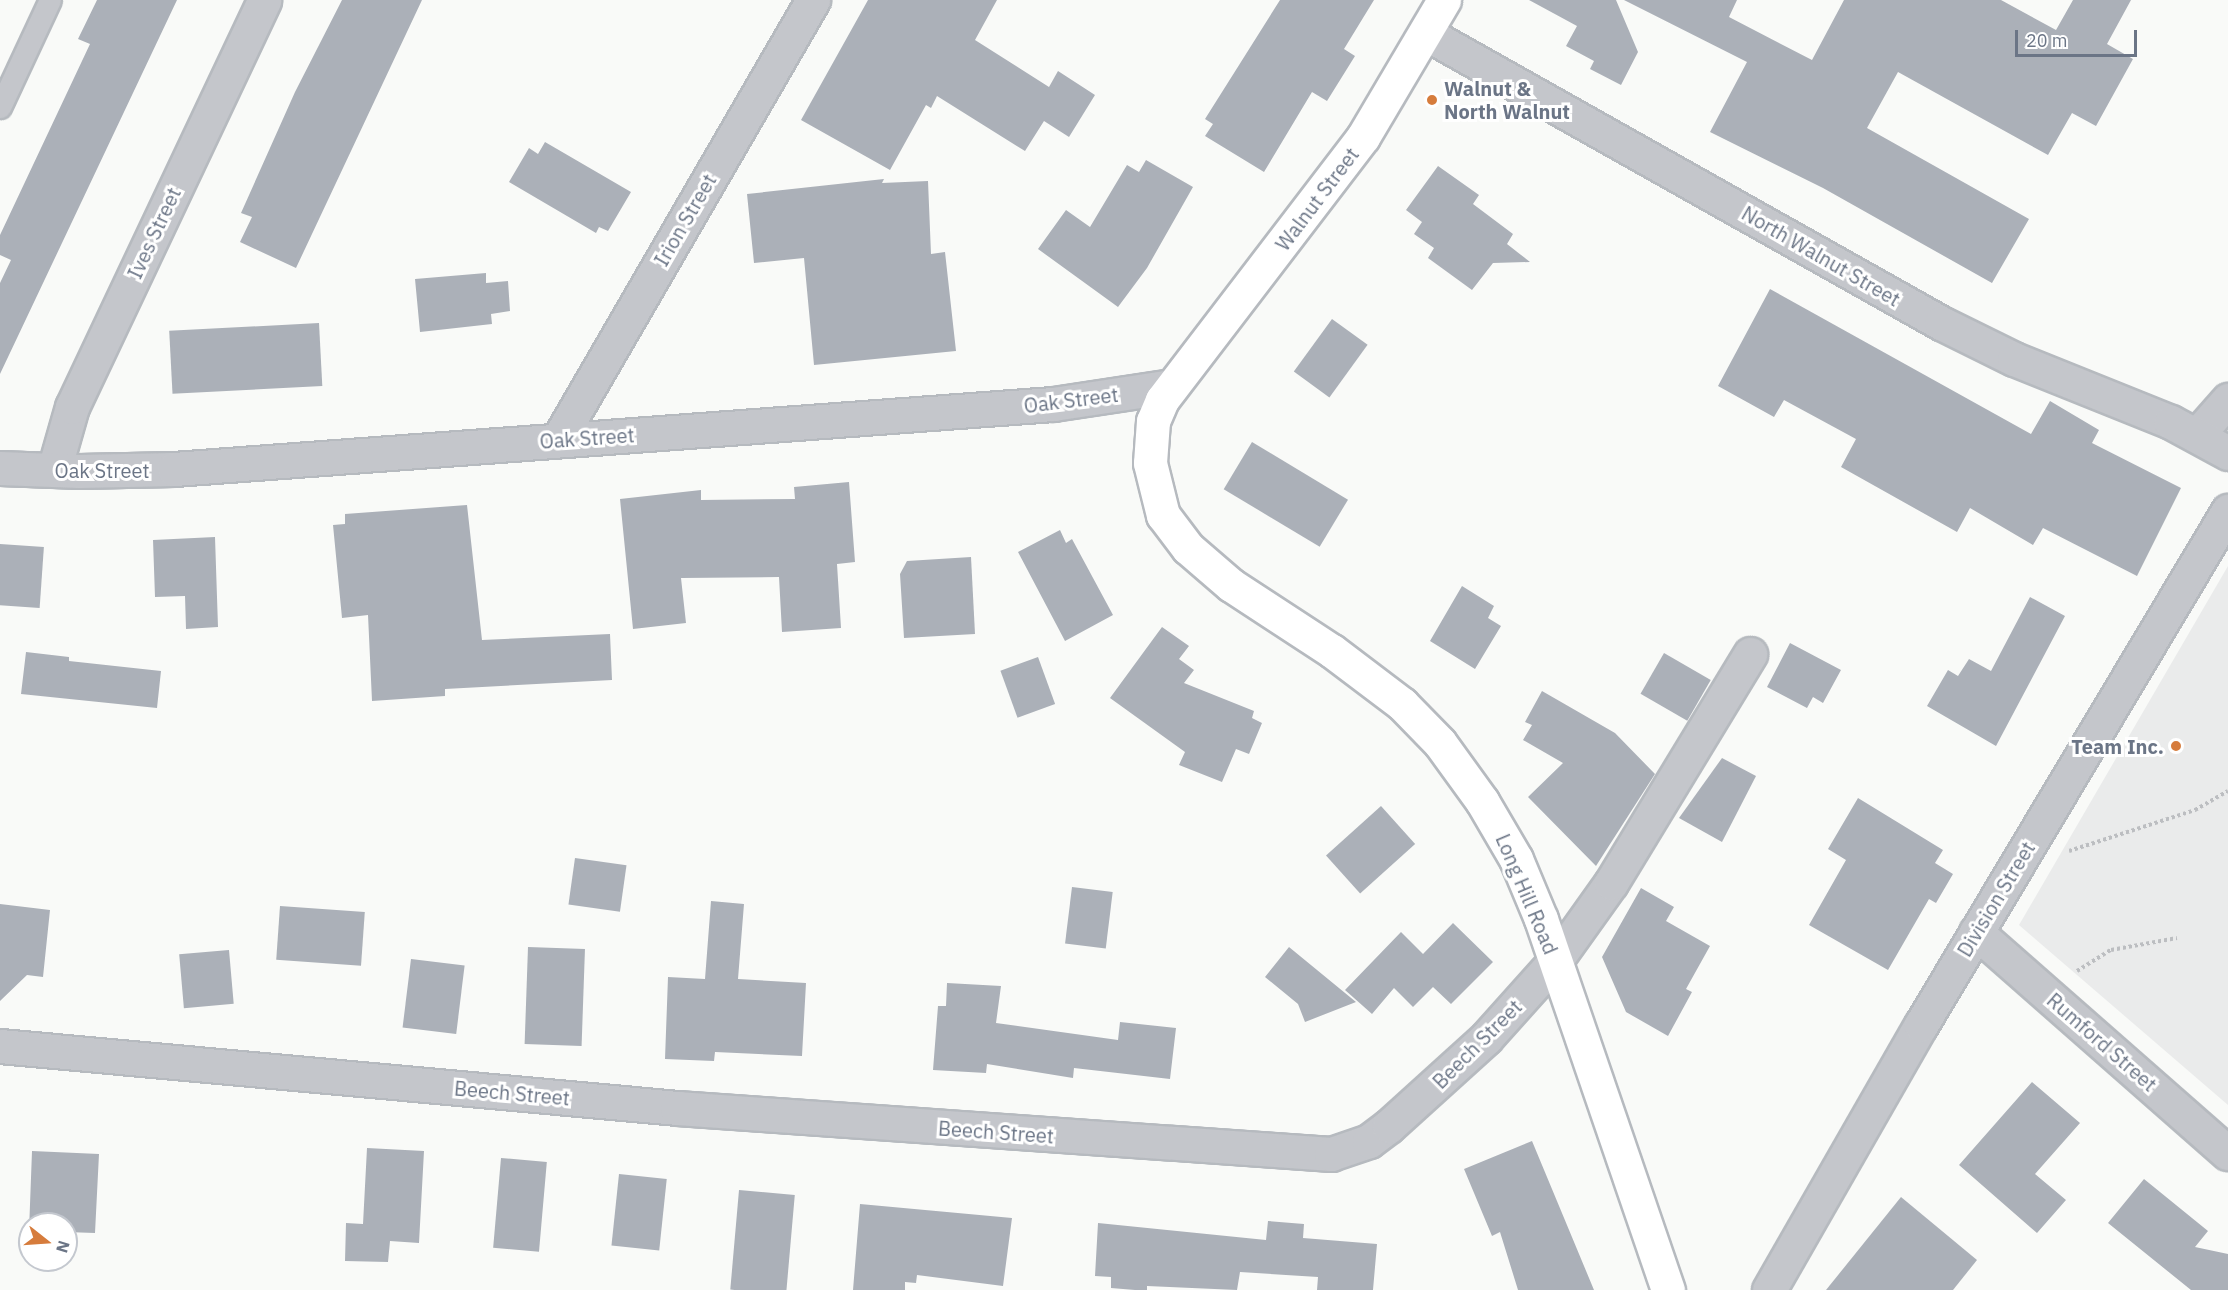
<!DOCTYPE html>
<style>
body{margin:0}
#map{position:relative;width:2228px;height:1290px;overflow:hidden;background:#f9faf8;font-family:"IBM Plex Sans",sans-serif}
div>[style]{position:absolute}
.built>*{inset:0;background:#eaebeb}
.building>*{inset:0;background:#abb0b8;transform-origin:0 0}
.path>*{height:4px;margin-top:-2px;transform-origin:0;background:repeating-linear-gradient(90deg,#bcbec1 0 3px,transparent 0 6px)}
.roads{filter:drop-shadow(2px 0 #b6babf) drop-shadow(-2px 0 #b6babf) drop-shadow(0 2px #b6babf) drop-shadow(0 -2px #b6babf)}
.service>*{height:21px;margin:-10.5px;padding:0 10.5px;transform-origin:10.5px;border-radius:10.5px;background:#c4c6cb}
.minor>*{height:33px;margin:-16.5px;padding:0 16.5px;transform-origin:16.5px;border-radius:16.5px;background:#c4c6cb}
.tertiary>*{height:33px;margin:-16.5px;padding:0 16.5px;transform-origin:16.5px;border-radius:16.5px;background:#c4c6cb}
.secondary>*{height:33px;margin:-16.5px;padding:0 16.5px;transform-origin:16.5px;border-radius:16.5px;background:#fff}
.dots>*{width:16px;height:16px;translate:-50% -50%;box-sizing:border-box;border:3px solid #fff;border-radius:50%}
span{translate:-50% -50%;white-space:nowrap;text-align:center;line-height:1.15;-webkit-text-stroke:6px #fff;paint-order:stroke}
.poi-label{font-size:20px;color:#6b7586;font-weight:700}
.left{translate:0 -50%;text-align:left}
.right{translate:-100% -50%;text-align:right}
.street-label{font-size:20px;color:#6b7586}
.north{position:absolute;left:18px;top:1212px;width:60px;height:60px;box-sizing:border-box;background:#fff;border:2px solid #c4c8cf;border-radius:50%;rotate:107deg;font-size:16px;font-weight:700;line-height:24px;text-align:center;color:#6b7586}
.north::after{content:'';display:block;margin:auto;width:21px;height:27px;background:#d67c3c;clip-path:polygon(50% 0,100% 100%,50% 72%,0 100%)}
.scale{position:absolute;left:2015px;top:30px;width:122px;height:27px;box-sizing:border-box;border:3px solid #6b7586;border-top:0;padding-left:8px;font-size:18px;line-height:21px;white-space:nowrap;color:#6b7586;-webkit-text-stroke:4px #fff;paint-order:stroke}
</style>
<div id="map">
<div class="built">
<div style="clip-path:polygon(2228px 566px,2228px 1105px,2019px 925px)"></div>
</div>
<div class="building">
<div style="clip-path:polygon(97px 0,177px 0,0 374px,0 283px,11px 260px,0 255px,0 235px,90px 44px,78px 39px)"></div>
<div style="clip-path:polygon(342px 0,422px 0,296px 268px,240px 242px,252px 217px,241px 213px,295px 92px)"></div>
<div style="clip-path:polygon(868px 0,997px 0,975px 40px,1049px 87px,1058px 71px,1095px 95px,1069px 137px,1044px 121px,1025px 151px,937px 96px,931px 108px,926px 105px,890px 170px,801px 120px)"></div>
<div style="clip-path:polygon(1280px 0,1374px 0,1344px 49px,1355px 56px,1327px 101px,1312px 92px,1264px 172px,1205px 136px,1213px 124px,1205px 119px)"></div>
<div style="clip-path:polygon(1529px 0,1616px 0,1638px 52px,1621px 85px,1590px 69px,1594px 61px,1566px 46px,1577px 26px)"></div>
<div style="clip-path:polygon(1624px 0,1737px 0,1729px 17px,1812px 60px,1844px 0,2001px 0,2056px 30px,2073px 0,2131px 0,2107px 44px,2133px 59px,2096px 126px,2072px 113px,2048px 155px,1898px 72px,1867px 128px,2029px 219px,1992px 283px,1823px 188px,1710px 132px,1747px 62px)"></div>
<div style="clip-path:polygon(545px 142px,631px 192px,608px 231px,599px 227px,596px 233px,509px 182px,529px 148px,538px 154px)"></div>
<div style="clip-path:polygon(1146px 160px,1193px 187px,1147px 268px,1118px 307px,1038px 249px,1066px 210px,1090px 227px,1127px 165px,1139px 172px)"></div>
<div style="clip-path:polygon(1438px 166px,1479px 195px,1473px 204px,1513px 234px,1507px 244px,1530px 262px,1493px 263px,1472px 290px,1428px 258px,1434px 248px,1414px 234px,1422px 222px,1406px 210px)"></div>
<div style="clip-path:polygon(884px 179px,882px 183px,928px 181px,931px 254px,945px 252px,956px 351px,814px 365px,804px 258px,754px 263px,747px 194px)"></div>
<div style="clip-path:polygon(486px 273px,486px 283px,508px 281px,510px 311px,491px 314px,492px 324px,420px 332px,415px 279px)"></div>
<div style="clip-path:polygon(1770px 289px,2031px 434px,2050px 401px,2099px 430px,2092px 443px,2181px 488px,2137px 576px,2043px 528px,2033px 545px,1970px 508px,1957px 532px,1841px 467px,1856px 439px,1784px 400px,1774px 417px,1718px 386px)"></div>
<div style="left:1332px;top:319px;width:44px;height:65px;rotate:36deg"></div>
<div style="left:319px;top:323px;width:63px;height:150px;rotate:87deg"></div>
<div style="left:1252px;top:442px;width:112px;height:55px;rotate:31deg"></div>
<div style="clip-path:polygon(849px 482px,855px 562px,837px 564px,841px 628px,782px 632px,779px 577px,681px 578px,686px 623px,633px 629px,620px 499px,701px 490px,701px 500px,795px 499px,794px 487px)"></div>
<div style="clip-path:polygon(467px 505px,482px 640px,610px 634px,612px 680px,445px 689px,445px 696px,372px 701px,368px 615px,342px 618px,333px 525px,345px 524px,345px 514px)"></div>
<div style="clip-path:polygon(1060px 530px,1066px 543px,1072px 539px,1113px 615px,1065px 641px,1018px 552px)"></div>
<div style="clip-path:polygon(215px 537px,218px 627px,186px 629px,185px 596px,155px 597px,153px 540px)"></div>
<div style="left:0;top:544px;width:44px;height:61px;rotate:4deg"></div>
<div style="clip-path:polygon(971px 557px,975px 634px,904px 638px,900px 574px,907px 561px)"></div>
<div style="clip-path:polygon(1462px 586px,1494px 606px,1488px 618px,1501px 626px,1475px 669px,1430px 641px)"></div>
<div style="clip-path:polygon(2030px 597px,2065px 616px,1996px 746px,1927px 706px,1948px 670px,1958px 676px,1969px 659px,1991px 671px)"></div>
<div style="clip-path:polygon(1162px 627px,1189px 646px,1179px 659px,1194px 670px,1184px 683px,1254px 711px,1252px 718px,1262px 723px,1249px 754px,1236px 749px,1222px 782px,1179px 765px,1185px 752px,1110px 698px)"></div>
<div style="clip-path:polygon(1790px 643px,1841px 670px,1823px 703px,1813px 697px,1807px 708px,1767px 687px)"></div>
<div style="clip-path:polygon(26px 652px,69px 657px,69px 661px,161px 671px,157px 708px,21px 694px)"></div>
<div style="left:1664px;top:653px;width:54px;height:47px;rotate:30deg"></div>
<div style="left:1038px;top:657px;width:50px;height:40px;rotate:70deg"></div>
<div style="clip-path:polygon(1542px 691px,1615px 733px,1655px 774px,1596px 866px,1528px 797px,1563px 763px,1523px 740px,1532px 725px,1525px 722px)"></div>
<div style="clip-path:polygon(1722px 758px,1756px 776px,1722px 842px,1679px 818px)"></div>
<div style="clip-path:polygon(1858px 798px,1943px 850px,1935px 863px,1953px 874px,1936px 903px,1929px 899px,1888px 970px,1809px 925px,1846px 860px,1828px 849px)"></div>
<div style="left:1381px;top:806px;width:51px;height:74px;rotate:48deg"></div>
<div style="left:575px;top:858px;width:52px;height:47px;rotate:8deg"></div>
<div style="left:1072px;top:887px;width:41px;height:57px;rotate:7deg"></div>
<div style="clip-path:polygon(1641px 888px,1674px 907px,1666px 921px,1710px 946px,1686px 989px,1692px 992px,1668px 1036px,1626px 1012px,1602px 957px)"></div>
<div style="clip-path:polygon(711px 901px,744px 904px,738px 979px,806px 983px,802px 1056px,715px 1052px,714px 1061px,665px 1059px,668px 977px,705px 979px)"></div>
<div style="clip-path:polygon(0 904px,50px 910px,43px 977px,27px 975px,0 1001px)"></div>
<div style="left:280px;top:906px;width:85px;height:54px;rotate:4deg"></div>
<div style="clip-path:polygon(1453px 923px,1493px 962px,1451px 1004px,1433px 987px,1413px 1007px,1394px 988px,1372px 1014px,1345px 990px,1401px 932px,1423px 954px)"></div>
<div style="left:528px;top:947px;width:57px;height:97px;rotate:2deg"></div>
<div style="clip-path:polygon(1289px 947px,1356px 1002px,1305px 1022px,1298px 1004px,1265px 977px)"></div>
<div style="left:229px;top:950px;width:54px;height:50px;rotate:85deg"></div>
<div style="left:411px;top:959px;width:54px;height:69px;rotate:7deg"></div>
<div style="clip-path:polygon(947px 983px,1001px 986px,996px 1023px,1118px 1040px,1120px 1022px,1176px 1028px,1170px 1079px,1074px 1068px,1073px 1078px,987px 1064px,986px 1073px,933px 1070px,938px 1006px,946px 1006px)"></div>
<div style="clip-path:polygon(2032px 1082px,2080px 1123px,2035px 1174px,2066px 1200px,2037px 1233px,1959px 1165px)"></div>
<div style="clip-path:polygon(1532px 1141px,1594px 1290px,1518px 1290px,1500px 1232px,1492px 1236px,1464px 1169px)"></div>
<div style="clip-path:polygon(367px 1148px,424px 1151px,419px 1243px,390px 1241px,388px 1262px,345px 1261px,346px 1223px,363px 1224px)"></div>
<div style="clip-path:polygon(32px 1151px,99px 1154px,95px 1233px,66px 1232px,66px 1224px,30px 1224px,29px 1231px)"></div>
<div style="left:501px;top:1158px;width:46px;height:90px;rotate:5deg"></div>
<div style="left:619px;top:1174px;width:48px;height:72px;rotate:6deg"></div>
<div style="clip-path:polygon(2144px 1179px,2208px 1231px,2195px 1247px,2228px 1254px,2228px 1290px,2191px 1290px,2108px 1223px)"></div>
<div style="left:739px;top:1190px;width:56px;height:100px;rotate:5deg"></div>
<div style="clip-path:polygon(1901px 1197px,1977px 1260px,1953px 1290px,1826px 1290px)"></div>
<div style="clip-path:polygon(860px 1204px,1012px 1218px,1003px 1286px,917px 1275px,916px 1283px,905px 1282px,905px 1290px,853px 1290px)"></div>
<div style="clip-path:polygon(1268px 1221px,1304px 1224px,1303px 1238px,1377px 1244px,1373px 1290px,1317px 1290px,1318px 1277px,1240px 1272px,1237px 1290px,1147px 1286px,1147px 1290px,1135px 1290px,1111px 1288px,1111px 1277px,1095px 1276px,1098px 1223px,1266px 1240px)"></div>
</div>
<div class="path">
<div style="left:2069px;top:851px;width:133px;rotate:-18deg"></div>
<div style="left:2195px;top:810px;width:38px;rotate:-30deg"></div>
<div style="left:2077px;top:971px;width:40px;rotate:-32deg"></div>
<div style="left:2111px;top:950px;width:67px;rotate:-10.3deg"></div>
</div>
<div class="roads">
<div class="service">
<div style="left:0;top:107px;width:118px;rotate:-65deg"></div>
</div>
<div class="minor">
<div style="left:2197px;top:435px;width:47px;rotate:-48.5deg"></div>
<div style="left:558px;top:440px;width:509px;rotate:-59.91deg"></div>
<div style="left:54px;top:470px;width:66px;rotate:-74.1deg"></div>
<div style="left:72px;top:407px;width:450px;rotate:-64.7deg"></div>
<div style="left:1976px;top:932px;width:335px;rotate:41.3deg"></div>
<div style="left:0;top:1046px;width:680px;rotate:5.23deg"></div>
<div style="left:677px;top:1108px;width:656px;rotate:4.02deg"></div>
<div style="left:1331px;top:1154px;width:40px;rotate:-18.9deg"></div>
<div style="left:1369px;top:1141px;width:25px;rotate:-37deg"></div>
<div style="left:1389px;top:1126px;width:131px;rotate:-42.2deg"></div>
<div style="left:1486px;top:1038px;width:105px;rotate:-48.1deg"></div>
<div style="left:1556px;top:960px;width:95px;rotate:-54.5deg"></div>
<div style="left:1611px;top:883px;width:268px;rotate:-58.7deg"></div>
<div style="left:1769px;top:1290px;width:305px;rotate:-60.2deg"></div>
<div style="left:1921px;top:1025px;width:599px;rotate:-59.15deg"></div>
</div>
<div class="tertiary">
<div style="left:1427px;top:34px;width:590px;rotate:29.35deg"></div>
<div style="left:1941px;top:323px;width:81px;rotate:26.3deg"></div>
<div style="left:2014px;top:359px;width:169px;rotate:21.9deg"></div>
<div style="left:2171px;top:422px;width:65px;rotate:28.5deg"></div>
<div style="left:0;top:468px;width:79px;rotate:2.2deg"></div>
<div style="left:79px;top:471px;width:95px;rotate:-1.2deg"></div>
<div style="left:174px;top:469px;width:881px;rotate:-4.23deg"></div>
<div style="left:1053px;top:404px;width:120px;rotate:-8.6deg"></div>
</div>
<div class="secondary">
<div style="left:1444px;top:0;width:159px;rotate:120.6deg"></div>
<div style="left:1363px;top:137px;width:331px;rotate:127.4deg"></div>
<div style="left:1162px;top:400px;width:23px;rotate:113deg"></div>
<div style="left:1153px;top:421px;width:42px;rotate:94.1deg"></div>
<div style="left:1150px;top:463px;width:54px;rotate:76deg"></div>
<div style="left:1163px;top:515px;width:41px;rotate:52.9deg"></div>
<div style="left:1188px;top:548px;width:57px;rotate:40.7deg"></div>
<div style="left:1231px;top:585px;width:121px;rotate:33.2deg"></div>
<div style="left:1332px;top:651px;width:88px;rotate:37.1deg"></div>
<div style="left:1402px;top:704px;width:54px;rotate:45.7deg"></div>
<div style="left:1440px;top:743px;width:72px;rotate:54.1deg"></div>
<div style="left:1482px;top:801px;width:67px;rotate:59.6deg"></div>
<div style="left:1516px;top:859px;width:65px;rotate:67.4deg"></div>
<div style="left:1541px;top:919px;width:392px;rotate:71.1deg"></div>
</div>
</div>
<div class="dots">
<div style="left:1432px;top:100px;background:#d67c3c"></div>
<div style="left:2176px;top:746px;background:#d67c3c"></div>
</div>
<div class="poi-label">
<span class="left" style="left:1444px;top:100px">Walnut &amp;<br>North Walnut</span>
<span class="right" style="left:2164px;top:746px">Team Inc.</span>
</div>
<div class="street-label">
<span style="left:1317px;top:199px;rotate:-53deg">Walnut Street</span>
<span style="left:685px;top:220px;rotate:-60deg">Irion Street</span>
<span style="left:154px;top:233px;rotate:-65deg">Ives Street</span>
<span style="left:1821px;top:256px;rotate:30deg">North Walnut Street</span>
<span style="left:1071px;top:400px;rotate:-7deg">Oak Street</span>
<span style="left:587px;top:438px;rotate:-4deg">Oak Street</span>
<span style="left:102px;top:470px">Oak Street</span>
<span style="left:1527px;top:894px;rotate:67deg">Long Hill Road</span>
<span style="left:1996px;top:899px;rotate:-59deg">Division Street</span>
<span style="left:2102px;top:1042px;rotate:41deg">Rumford Street</span>
<span style="left:1477px;top:1044px;rotate:-45deg">Beech Street</span>
<span style="left:512px;top:1093px;rotate:5deg">Beech Street</span>
<span style="left:996px;top:1132px;rotate:4deg">Beech Street</span>
</div>
<div class="north">N</div>
<div class="scale">20 m</div>
</div>
